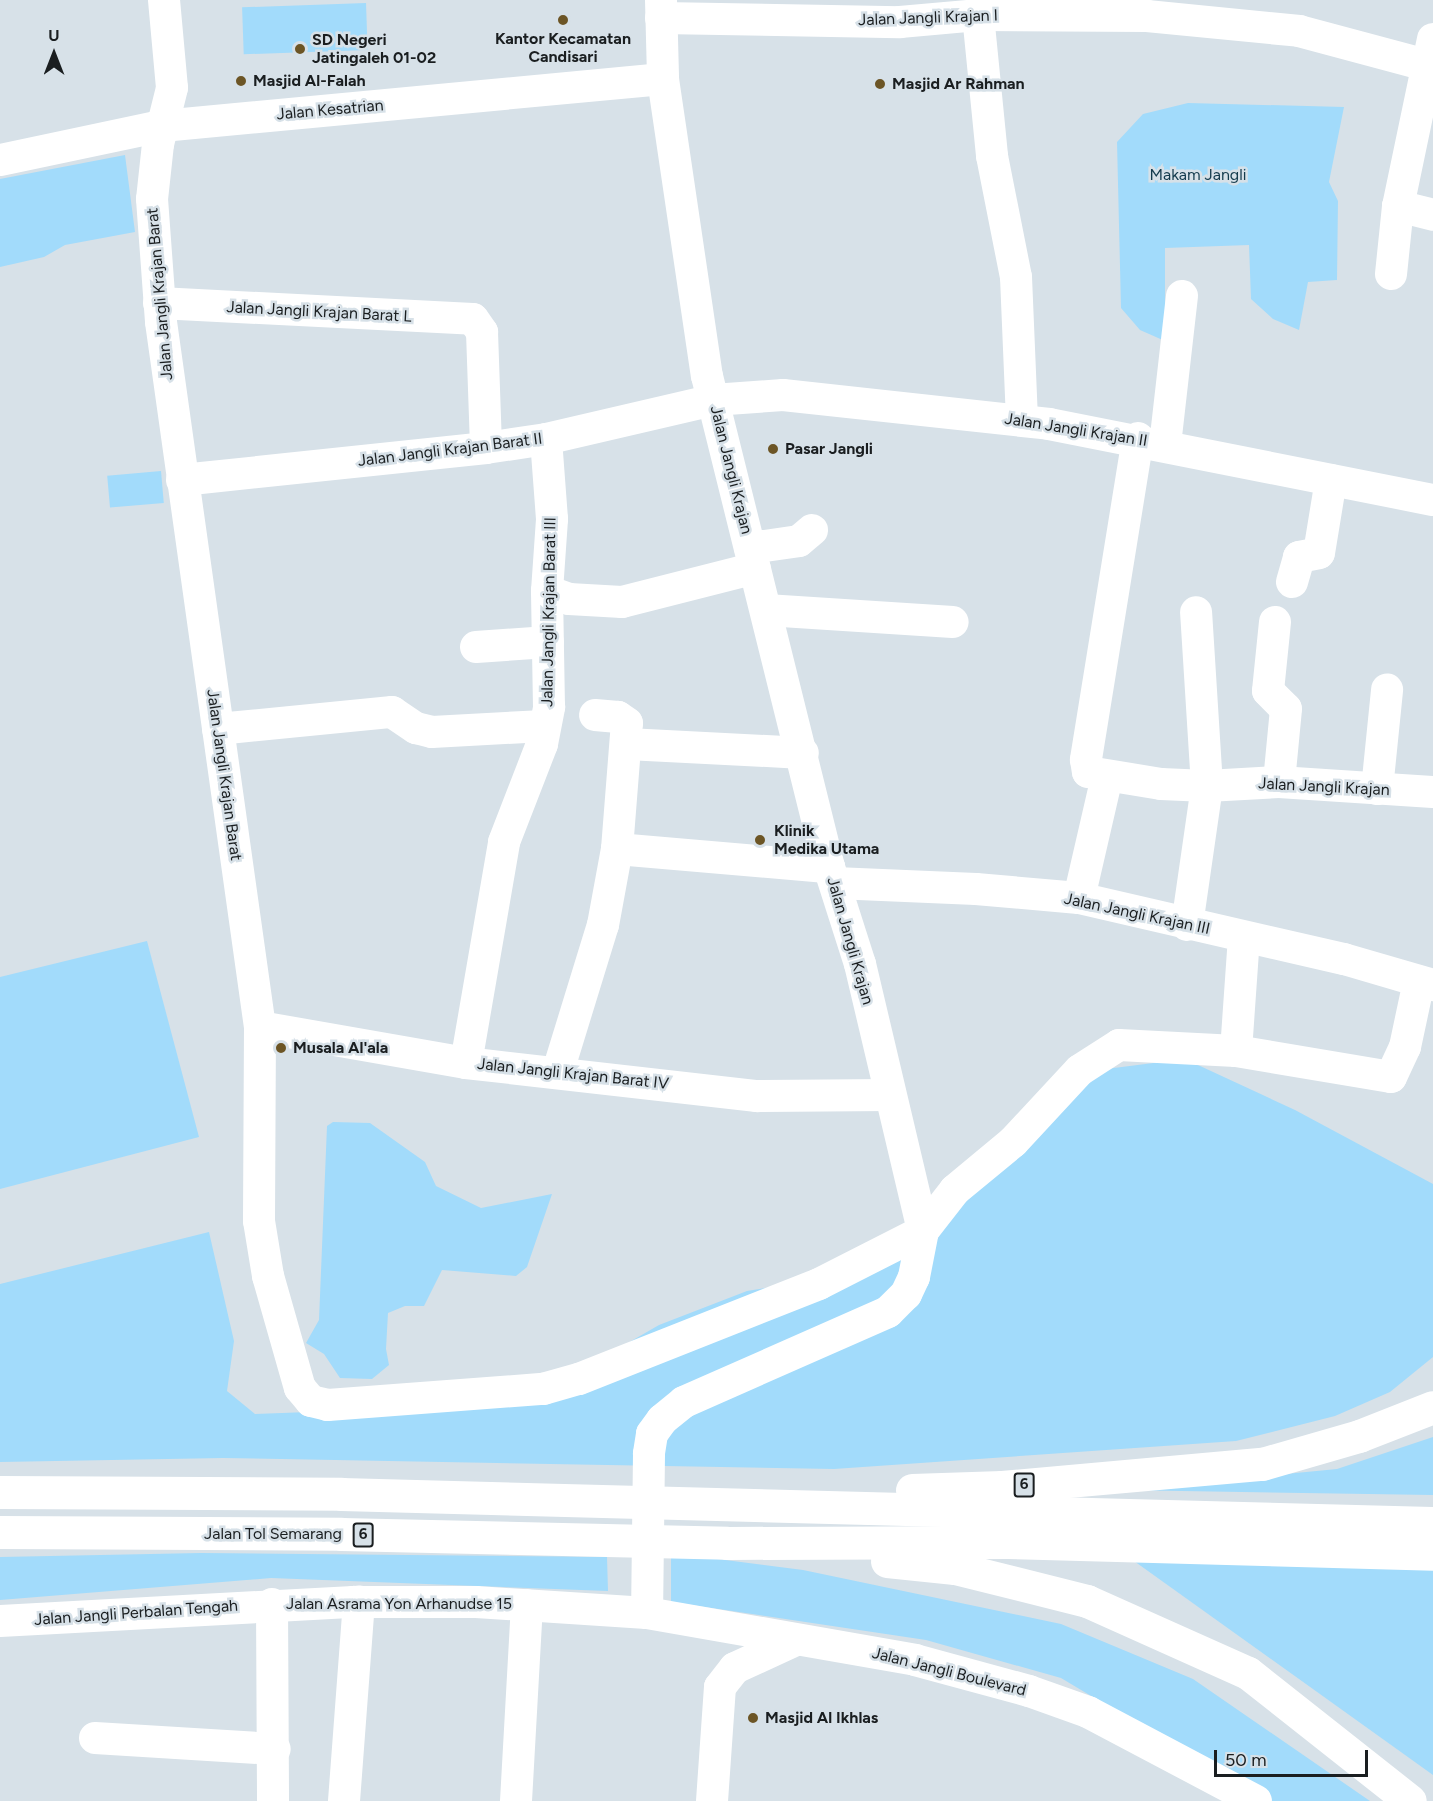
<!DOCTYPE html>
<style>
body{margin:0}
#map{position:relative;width:1433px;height:1801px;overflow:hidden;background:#d7e1e8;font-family:Figtree,sans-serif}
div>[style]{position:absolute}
.green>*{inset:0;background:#a2dbfb;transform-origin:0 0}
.minor>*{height:32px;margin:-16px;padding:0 16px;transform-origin:16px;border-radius:16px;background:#fff}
.highway>*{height:33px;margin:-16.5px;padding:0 16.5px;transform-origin:16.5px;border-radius:16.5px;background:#fff}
.dots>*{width:16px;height:16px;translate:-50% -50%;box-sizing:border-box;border:3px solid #d7e1e8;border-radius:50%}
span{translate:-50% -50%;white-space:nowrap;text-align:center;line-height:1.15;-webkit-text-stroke:5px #d7e1e8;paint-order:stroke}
.shield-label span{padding:2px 4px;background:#d7e1e8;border:2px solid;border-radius:4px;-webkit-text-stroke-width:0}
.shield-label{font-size:15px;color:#1a1e20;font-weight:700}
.street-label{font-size:16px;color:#1a1e20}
.poi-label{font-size:16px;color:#1a1e20;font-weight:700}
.left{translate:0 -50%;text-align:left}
.park-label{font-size:16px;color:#143b4d}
.north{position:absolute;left:24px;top:24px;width:60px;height:60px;-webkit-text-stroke:4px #d7e1e8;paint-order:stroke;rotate:0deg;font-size:16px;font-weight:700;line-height:24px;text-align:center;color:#1a1e20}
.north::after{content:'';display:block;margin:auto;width:21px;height:27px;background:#1a1e20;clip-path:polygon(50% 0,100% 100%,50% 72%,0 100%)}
.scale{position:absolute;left:1214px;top:1750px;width:154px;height:27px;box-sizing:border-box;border:3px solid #1a1e20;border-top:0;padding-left:8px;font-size:18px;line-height:21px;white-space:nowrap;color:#1a1e20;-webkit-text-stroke:4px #d7e1e8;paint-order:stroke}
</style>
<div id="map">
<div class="green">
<div style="left:366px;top:3px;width:47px;height:124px;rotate:88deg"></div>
<div style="clip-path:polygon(1188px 103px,1344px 107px,1329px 182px,1338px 201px,1337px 280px,1308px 282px,1299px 330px,1273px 319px,1251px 299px,1249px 245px,1165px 248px,1165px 341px,1140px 330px,1121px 308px,1117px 142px,1143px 114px)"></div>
<div style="clip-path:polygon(125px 155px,135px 232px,65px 245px,44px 257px,0 267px,0 179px)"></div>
<div style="left:161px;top:471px;width:32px;height:54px;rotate:85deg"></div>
<div style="clip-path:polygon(147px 941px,199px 1137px,0 1189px,0 977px)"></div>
<div style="clip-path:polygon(1185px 1059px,1295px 1110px,1433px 1184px,1433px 1357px,1390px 1392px,1335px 1416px,1236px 1441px,834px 1469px,223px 1458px,0 1462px,0 1284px,209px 1232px,234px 1341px,227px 1391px,255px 1414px,522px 1404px,659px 1325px,747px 1291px,837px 1276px,1098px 1070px)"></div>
<div style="clip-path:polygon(333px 1122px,370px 1123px,425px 1162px,436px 1186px,481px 1208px,552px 1194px,527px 1267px,516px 1276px,442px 1270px,424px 1306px,405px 1306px,388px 1313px,386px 1349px,389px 1365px,372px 1379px,340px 1378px,324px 1354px,306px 1343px,319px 1320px,327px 1126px)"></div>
<div style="clip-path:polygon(1433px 1437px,1433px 1495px,1121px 1490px,1337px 1469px)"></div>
<div style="clip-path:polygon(201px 1553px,607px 1557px,608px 1591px,271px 1578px,0 1600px,0 1557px)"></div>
<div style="clip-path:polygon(671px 1553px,803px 1570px,1061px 1624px,1193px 1679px,1370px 1801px,1267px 1801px,1061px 1678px,926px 1640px,671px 1602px)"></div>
<div style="clip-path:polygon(1127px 1556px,1433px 1567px,1433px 1775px)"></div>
</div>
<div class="minor">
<div style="left:164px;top:0;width:88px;rotate:84.8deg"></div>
<div style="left:172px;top:88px;width:58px;rotate:104deg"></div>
<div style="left:158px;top:144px;width:55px;rotate:96.2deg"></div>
<div style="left:152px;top:199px;width:123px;rotate:85.8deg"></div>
<div style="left:161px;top:322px;width:712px;rotate:82.01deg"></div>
<div style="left:260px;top:1027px;width:194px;rotate:90.3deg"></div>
<div style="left:259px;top:1221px;width:56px;rotate:80.7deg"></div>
<div style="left:268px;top:1276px;width:116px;rotate:74.1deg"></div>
<div style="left:300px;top:1388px;width:17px;rotate:50deg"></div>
<div style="left:311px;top:1401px;width:17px;rotate:13deg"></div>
<div style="left:328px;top:1405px;width:216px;rotate:-4.3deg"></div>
<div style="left:543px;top:1389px;width:37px;rotate:-16deg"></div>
<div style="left:579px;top:1379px;width:258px;rotate:-21.6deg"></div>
<div style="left:819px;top:1284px;width:117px;rotate:-27deg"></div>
<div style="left:923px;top:1231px;width:52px;rotate:-52deg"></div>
<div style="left:955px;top:1190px;width:75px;rotate:-39.6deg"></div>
<div style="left:1013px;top:1142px;width:98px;rotate:-47.1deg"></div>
<div style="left:1080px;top:1070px;width:46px;rotate:-32.7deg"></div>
<div style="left:1119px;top:1045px;width:117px;rotate:2.9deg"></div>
<div style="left:1236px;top:1051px;width:157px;rotate:9.5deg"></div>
<div style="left:1391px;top:1077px;width:33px;rotate:-65deg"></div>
<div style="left:1405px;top:1047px;width:67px;rotate:-78deg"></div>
<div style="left:661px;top:0;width:79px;rotate:88.5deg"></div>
<div style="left:663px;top:79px;width:300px;rotate:81.6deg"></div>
<div style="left:707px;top:376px;width:506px;rotate:76.05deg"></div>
<div style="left:829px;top:867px;width:102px;rotate:72.3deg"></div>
<div style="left:860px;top:964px;width:274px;rotate:76.7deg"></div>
<div style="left:923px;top:1231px;width:47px;rotate:101.1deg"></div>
<div style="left:914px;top:1277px;width:19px;rotate:115deg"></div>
<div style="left:906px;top:1294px;width:25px;rotate:135deg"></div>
<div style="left:888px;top:1312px;width:223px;rotate:156.2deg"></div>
<div style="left:684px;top:1402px;width:28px;rotate:141deg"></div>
<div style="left:662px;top:1420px;width:17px;rotate:126deg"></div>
<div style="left:652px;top:1434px;width:20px;rotate:99deg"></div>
<div style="left:649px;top:1454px;width:159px;rotate:90.7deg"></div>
<div style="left:647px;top:1613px;width:272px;rotate:9.9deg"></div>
<div style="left:915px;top:1660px;width:118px;rotate:15.2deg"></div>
<div style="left:1029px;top:1691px;width:63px;rotate:19.6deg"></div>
<div style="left:1088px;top:1712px;width:190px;rotate:27.9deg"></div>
<div style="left:978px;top:15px;width:142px;rotate:84.3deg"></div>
<div style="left:992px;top:156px;width:123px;rotate:78.8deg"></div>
<div style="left:1016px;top:277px;width:143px;rotate:87.6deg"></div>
<div style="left:661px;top:18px;width:239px;rotate:1deg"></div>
<div style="left:900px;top:22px;width:78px;rotate:-5.1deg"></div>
<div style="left:978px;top:15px;width:169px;rotate:0.3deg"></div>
<div style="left:1147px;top:16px;width:153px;rotate:5.6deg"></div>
<div style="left:1299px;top:31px;width:139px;rotate:15deg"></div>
<div style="left:1433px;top:39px;width:171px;rotate:101.8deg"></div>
<div style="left:1398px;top:206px;width:36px;rotate:14deg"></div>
<div style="left:0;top:160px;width:166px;rotate:-11.9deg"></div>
<div style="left:162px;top:126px;width:503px;rotate:-5.36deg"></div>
<div style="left:1391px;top:274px;width:68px;rotate:-84.1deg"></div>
<div style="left:159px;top:303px;width:314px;rotate:2.9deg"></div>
<div style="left:473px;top:319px;width:16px;rotate:55deg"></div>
<div style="left:482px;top:332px;width:116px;rotate:88deg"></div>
<div style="left:1138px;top:438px;width:326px;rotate:99.2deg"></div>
<div style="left:1086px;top:760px;width:12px;rotate:81deg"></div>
<div style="left:1088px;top:772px;width:74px;rotate:9.3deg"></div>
<div style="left:1161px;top:784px;width:46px;rotate:2.5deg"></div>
<div style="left:1207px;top:786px;width:72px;rotate:-3.2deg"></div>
<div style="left:1279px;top:782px;width:154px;rotate:3.7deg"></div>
<div style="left:1165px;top:445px;width:150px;rotate:-83.5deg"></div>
<div style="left:182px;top:480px;width:306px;rotate:-6deg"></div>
<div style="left:486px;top:448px;width:61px;rotate:-8.5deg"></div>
<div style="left:546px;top:439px;width:171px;rotate:-13.1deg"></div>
<div style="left:713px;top:400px;width:70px;rotate:-4.1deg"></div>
<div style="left:783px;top:395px;width:268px;rotate:6.2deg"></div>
<div style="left:1049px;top:424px;width:391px;rotate:11.2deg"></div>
<div style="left:750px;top:548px;width:49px;rotate:-8.1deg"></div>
<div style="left:799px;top:541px;width:17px;rotate:-40deg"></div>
<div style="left:1292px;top:582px;width:26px;rotate:-74deg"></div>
<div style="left:1299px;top:557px;width:20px;rotate:-11deg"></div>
<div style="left:1319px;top:553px;width:74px;rotate:-80.7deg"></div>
<div style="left:547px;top:591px;width:23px;rotate:20deg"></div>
<div style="left:569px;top:599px;width:53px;rotate:3.2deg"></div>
<div style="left:622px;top:602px;width:137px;rotate:-14.3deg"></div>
<div style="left:766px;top:610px;width:187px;rotate:3.7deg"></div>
<div style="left:1275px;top:622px;width:69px;rotate:95.8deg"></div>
<div style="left:1268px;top:691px;width:25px;rotate:45deg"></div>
<div style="left:1286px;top:709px;width:73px;rotate:95.5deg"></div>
<div style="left:476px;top:647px;width:72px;rotate:-4deg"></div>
<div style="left:218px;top:729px;width:175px;rotate:-5.6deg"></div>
<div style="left:392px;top:712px;width:29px;rotate:34deg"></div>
<div style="left:416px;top:728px;width:16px;rotate:14deg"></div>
<div style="left:432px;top:732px;width:112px;rotate:-3.1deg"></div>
<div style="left:627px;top:744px;width:176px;rotate:2.9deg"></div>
<div style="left:1377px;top:789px;width:100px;rotate:-84.2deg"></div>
<div style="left:617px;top:849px;width:213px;rotate:4.9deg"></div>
<div style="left:835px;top:883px;width:141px;rotate:2.4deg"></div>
<div style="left:976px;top:889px;width:103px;rotate:5deg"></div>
<div style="left:1079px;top:898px;width:272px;rotate:13deg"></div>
<div style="left:1344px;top:959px;width:93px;rotate:16.3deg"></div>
<div style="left:1079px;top:898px;width:124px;rotate:-77deg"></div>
<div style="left:1187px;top:925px;width:140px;rotate:-81.8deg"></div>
<div style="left:1207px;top:786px;width:174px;rotate:-93.6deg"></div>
<div style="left:260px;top:1027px;width:209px;rotate:9.9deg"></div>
<div style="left:466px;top:1063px;width:293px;rotate:6.5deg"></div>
<div style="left:757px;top:1096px;width:132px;rotate:-0.4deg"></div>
<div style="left:1236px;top:1051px;width:114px;rotate:-86deg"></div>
<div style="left:466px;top:1063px;width:224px;rotate:-80.2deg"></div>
<div style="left:504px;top:842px;width:105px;rotate:-68.8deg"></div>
<div style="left:542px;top:744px;width:38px;rotate:-79deg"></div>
<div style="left:549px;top:707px;width:116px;rotate:-91deg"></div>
<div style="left:547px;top:591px;width:72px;rotate:-86deg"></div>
<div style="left:552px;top:519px;width:80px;rotate:-94.3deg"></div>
<div style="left:558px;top:1071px;width:153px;rotate:-72.9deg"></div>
<div style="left:603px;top:925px;width:77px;rotate:-79.6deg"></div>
<div style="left:617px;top:849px;width:126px;rotate:-85.5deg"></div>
<div style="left:627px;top:723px;width:11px;rotate:-146deg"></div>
<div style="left:618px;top:717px;width:23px;rotate:-175deg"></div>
<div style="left:272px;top:1604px;width:197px;rotate:89.7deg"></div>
<div style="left:0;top:1621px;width:354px;rotate:-3.1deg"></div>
<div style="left:353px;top:1602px;width:123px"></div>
<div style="left:476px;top:1602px;width:171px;rotate:3.7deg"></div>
<div style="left:95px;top:1738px;width:180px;rotate:3.5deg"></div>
<div style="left:344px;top:1801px;width:200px;rotate:-85.7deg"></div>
<div style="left:516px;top:1801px;width:196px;rotate:-86.8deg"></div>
<div style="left:712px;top:1801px;width:114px;rotate:-86deg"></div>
<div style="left:720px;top:1687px;width:24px;rotate:-52deg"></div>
<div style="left:735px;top:1668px;width:67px;rotate:-24.7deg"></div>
</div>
<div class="highway">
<div style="left:912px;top:1490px;width:90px;rotate:-1.9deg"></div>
<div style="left:1002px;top:1487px;width:261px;rotate:-5.1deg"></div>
<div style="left:1262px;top:1464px;width:101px;rotate:-16.1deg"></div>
<div style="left:1359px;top:1436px;width:79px;rotate:-21.4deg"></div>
<div style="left:0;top:1492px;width:341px;rotate:0.3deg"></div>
<div style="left:341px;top:1494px;width:1092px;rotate:1.52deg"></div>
<div style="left:0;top:1532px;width:341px;rotate:0.3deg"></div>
<div style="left:341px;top:1534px;width:386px;rotate:1.3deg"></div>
<div style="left:727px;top:1543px;width:281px;rotate:-0.2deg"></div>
<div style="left:1008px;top:1542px;width:425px;rotate:1.6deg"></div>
<div style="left:887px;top:1561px;width:68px;rotate:5.9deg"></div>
<div style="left:955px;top:1568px;width:136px;rotate:14deg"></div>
<div style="left:1087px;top:1601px;width:176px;rotate:24.1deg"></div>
<div style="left:1248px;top:1673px;width:206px;rotate:38.3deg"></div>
</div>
<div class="dots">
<div style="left:563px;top:20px;background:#6c5525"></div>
<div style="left:300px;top:49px;background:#6c5525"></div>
<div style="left:241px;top:81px;background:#6c5525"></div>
<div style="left:880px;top:84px;background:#6c5525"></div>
<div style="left:773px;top:449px;background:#6c5525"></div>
<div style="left:760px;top:840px;background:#6c5525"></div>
<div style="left:281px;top:1048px;background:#6c5525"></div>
<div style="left:753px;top:1718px;background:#6c5525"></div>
</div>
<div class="shield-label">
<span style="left:1024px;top:1485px">6</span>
<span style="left:363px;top:1535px">6</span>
</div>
<div class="street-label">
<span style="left:928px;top:18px;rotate:-2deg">Jalan Jangli Krajan I</span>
<span style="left:330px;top:110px;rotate:-5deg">Jalan Kesatrian</span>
<span style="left:160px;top:294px;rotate:-95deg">Jalan Jangli Krajan Barat</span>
<span style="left:319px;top:312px;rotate:3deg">Jalan Jangli Krajan Barat L</span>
<span style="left:1076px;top:430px;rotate:9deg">Jalan Jangli Krajan II</span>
<span style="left:450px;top:450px;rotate:-7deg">Jalan Jangli Krajan Barat II</span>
<span style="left:731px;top:470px;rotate:76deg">Jalan Jangli Krajan</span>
<span style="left:549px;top:612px;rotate:-89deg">Jalan Jangli Krajan Barat III</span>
<span style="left:224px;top:775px;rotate:82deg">Jalan Jangli Krajan Barat</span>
<span style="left:1324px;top:787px;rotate:3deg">Jalan Jangli Krajan</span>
<span style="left:1137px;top:914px;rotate:12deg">Jalan Jangli Krajan III</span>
<span style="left:850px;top:941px;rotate:74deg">Jalan Jangli Krajan</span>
<span style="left:573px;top:1074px;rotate:6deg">Jalan Jangli Krajan Barat IV</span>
<span style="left:273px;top:1534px">Jalan Tol Semarang</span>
<span style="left:399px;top:1604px">Jalan Asrama Yon Arhanudse 15</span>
<span style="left:136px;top:1613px;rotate:-4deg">Jalan Jangli Perbalan Tengah</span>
<span style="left:949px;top:1672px;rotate:14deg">Jalan Jangli Boulevard</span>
</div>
<div class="poi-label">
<span style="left:563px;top:48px">Kantor Kecamatan<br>Candisari</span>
<span class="left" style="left:312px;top:49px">SD Negeri<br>Jatingaleh 01-02</span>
<span class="left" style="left:253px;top:81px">Masjid Al-Falah</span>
<span class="left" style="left:892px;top:84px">Masjid Ar Rahman</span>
<span class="left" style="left:785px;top:449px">Pasar Jangli</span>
<span class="left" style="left:774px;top:840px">Klinik<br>Medika Utama</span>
<span class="left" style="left:293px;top:1048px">Musala Al'ala</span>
<span class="left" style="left:765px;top:1718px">Masjid Al Ikhlas</span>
</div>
<div class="park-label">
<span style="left:1198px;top:175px">Makam Jangli</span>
</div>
<div class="north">U</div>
<div class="scale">50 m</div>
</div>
